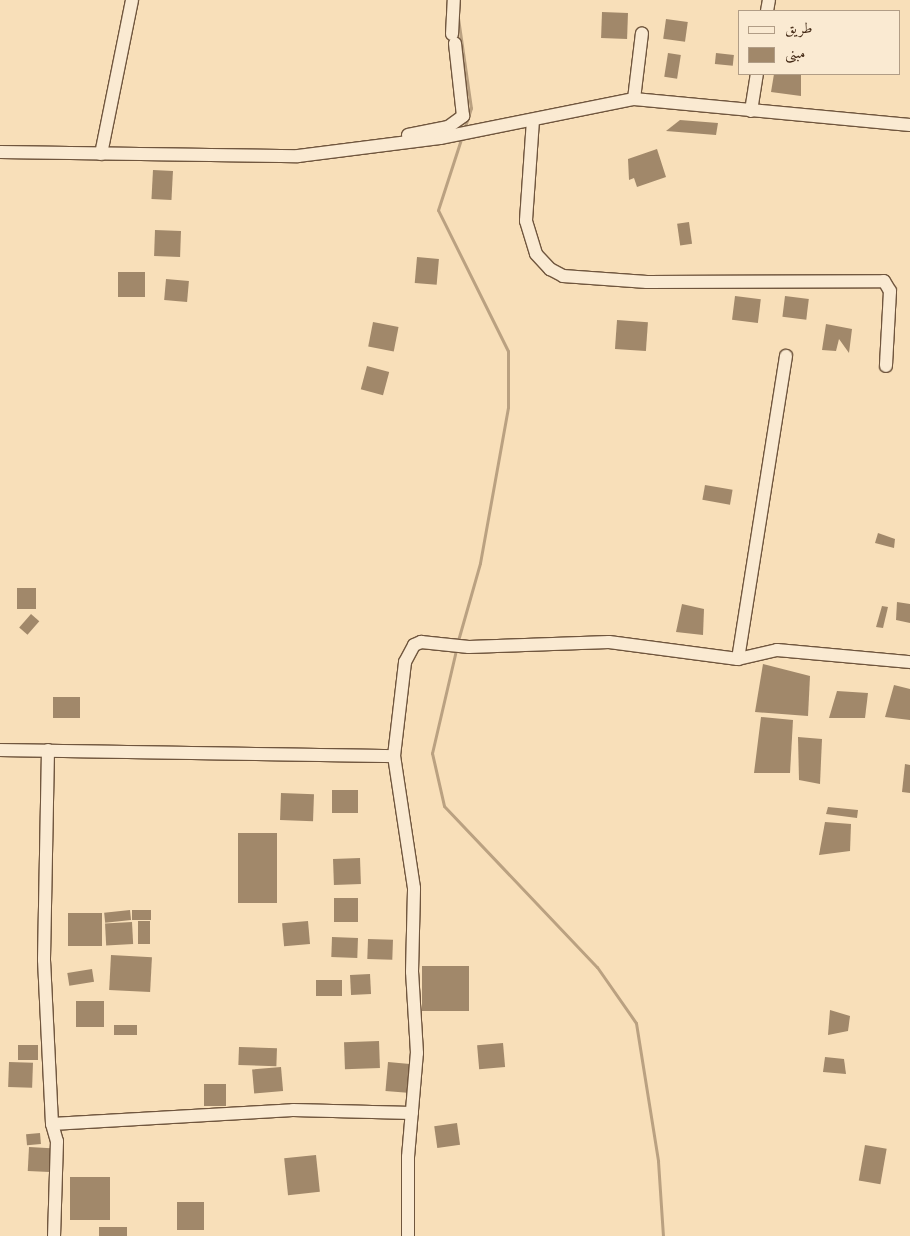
<!DOCTYPE html>
<meta charset="utf-8">
<style>
body{margin:0}
#map{position:relative;width:910px;height:1236px;overflow:hidden;background:#f8dfb9;font-family:"EB Garamond",Amiri,serif}
div>[style]{position:absolute}
.stream>*{height:3px;margin:-1.5px;padding:0 1.5px;transform-origin:1.5px;border-radius:1.5px;background:#baa181}
.building>*{inset:0;background:#a1886a;transform-origin:0 0}
.roads{filter:drop-shadow(1px 0 #70563e) drop-shadow(-1px 0 #70563e) drop-shadow(0 1px #70563e) drop-shadow(0 -1px #70563e)}
.minor>*{height:12px;margin:-6px;padding:0 6px;transform-origin:6px;border-radius:6px;background:#faead2}
span{translate:-50% -50%;white-space:nowrap;text-align:center;line-height:1.15;-webkit-text-stroke:4.5px #faead2;paint-order:stroke}
.legend{position:absolute;left:738px;top:10px;width:162px;height:65px;box-sizing:border-box;background:#faead2;border:1px solid #b19d86;margin:0;padding:6px 9px;list-style:none;font-size:15px;color:#432915}
.legend li{display:flex;align-items:center;gap:10px;height:25px}
.legend b{width:25px;border:1px solid #b19d86}
</style>
<div id="map">
<div class="stream">
<div style="left:458px;top:18px;width:91px;rotate:81.8deg"></div>
<div style="left:471px;top:108px;width:23px;rotate:108deg"></div>
<div style="left:457px;top:644px;width:84px;rotate:-74.1deg"></div>
<div style="left:480px;top:563px;width:158px;rotate:-79.8deg"></div>
<div style="left:508px;top:407px;width:56px;rotate:-90deg"></div>
<div style="left:508px;top:351px;width:157px;rotate:-116.4deg"></div>
<div style="left:438px;top:210px;width:78px;rotate:-72deg"></div>
<div style="left:456px;top:650px;width:106px;rotate:103.1deg"></div>
<div style="left:432px;top:753px;width:54px;rotate:77.2deg"></div>
<div style="left:444px;top:806px;width:222px;rotate:46.5deg"></div>
<div style="left:597px;top:967px;width:68px;rotate:55.1deg"></div>
<div style="left:636px;top:1023px;width:140px;rotate:80.9deg"></div>
<div style="left:658px;top:1161px;width:75px;rotate:86.2deg"></div>
</div>
<div class="building">
<div style="left:602px;top:12px;width:26px;height:26px;rotate:2deg"></div>
<div style="left:666px;top:19px;width:22px;height:20px;rotate:8deg"></div>
<div style="left:668px;top:53px;width:13px;height:24px;rotate:9deg"></div>
<div style="left:716px;top:53px;width:18px;height:11px;rotate:6deg"></div>
<div style="clip-path:polygon(774px 74px,801px 74px,801px 96px,771px 92px)"></div>
<div style="clip-path:polygon(680px 120px,718px 123px,716px 135px,666px 131px)"></div>
<div style="clip-path:polygon(657px 149px,666px 177px,637px 187px,634px 178px,629px 180px,628px 159px)"></div>
<div style="left:153px;top:170px;width:20px;height:29px;rotate:3deg"></div>
<div style="left:689px;top:222px;width:22px;height:12px;rotate:82deg"></div>
<div style="left:155px;top:230px;width:26px;height:26px;rotate:2deg"></div>
<div style="left:417px;top:257px;width:22px;height:26px;rotate:5deg"></div>
<div style="left:145px;top:272px;width:25px;height:27px;rotate:90deg"></div>
<div style="left:166px;top:279px;width:23px;height:21px;rotate:5deg"></div>
<div style="left:735px;top:296px;width:26px;height:24px;rotate:7deg"></div>
<div style="left:785px;top:296px;width:24px;height:21px;rotate:7deg"></div>
<div style="left:617px;top:320px;width:31px;height:29px;rotate:4deg"></div>
<div style="left:373px;top:322px;width:26px;height:25px;rotate:11deg"></div>
<div style="clip-path:polygon(826px 324px,852px 329px,849px 353px,839px 339px,836px 351px,822px 350px)"></div>
<div style="left:367px;top:366px;width:23px;height:24px;rotate:15deg"></div>
<div style="left:705px;top:485px;width:28px;height:15px;rotate:10deg"></div>
<div style="clip-path:polygon(878px 533px,895px 539px,894px 548px,875px 543px)"></div>
<div style="left:17px;top:588px;width:19px;height:21px"></div>
<div style="clip-path:polygon(897px 602px,910px 604px,910px 623px,896px 620px)"></div>
<div style="clip-path:polygon(682px 604px,704px 609px,703px 635px,676px 632px)"></div>
<div style="clip-path:polygon(882px 606px,888px 607px,883px 628px,876px 627px)"></div>
<div style="left:31px;top:614px;width:11px;height:18px;rotate:41deg"></div>
<div style="clip-path:polygon(763px 664px,810px 676px,808px 716px,755px 712px)"></div>
<div style="clip-path:polygon(894px 685px,910px 689px,910px 720px,885px 717px)"></div>
<div style="clip-path:polygon(837px 691px,868px 693px,865px 718px,829px 718px)"></div>
<div style="left:53px;top:697px;width:27px;height:21px"></div>
<div style="clip-path:polygon(761px 717px,793px 720px,790px 773px,754px 773px)"></div>
<div style="clip-path:polygon(798px 737px,822px 739px,820px 784px,799px 780px)"></div>
<div style="clip-path:polygon(905px 764px,910px 765px,910px 793px,902px 792px)"></div>
<div style="left:332px;top:790px;width:26px;height:23px"></div>
<div style="left:281px;top:793px;width:33px;height:27px;rotate:2deg"></div>
<div style="clip-path:polygon(828px 807px,858px 810px,857px 818px,826px 814px)"></div>
<div style="clip-path:polygon(825px 822px,851px 824px,850px 851px,819px 855px)"></div>
<div style="left:238px;top:833px;width:39px;height:70px"></div>
<div style="left:360px;top:858px;width:26px;height:27px;rotate:88deg"></div>
<div style="left:334px;top:898px;width:24px;height:24px"></div>
<div style="left:130px;top:910px;width:10px;height:26px;rotate:84deg"></div>
<div style="left:132px;top:910px;width:19px;height:10px"></div>
<div style="left:68px;top:913px;width:34px;height:33px"></div>
<div style="left:138px;top:921px;width:12px;height:23px"></div>
<div style="left:308px;top:921px;width:23px;height:26px;rotate:85deg"></div>
<div style="left:132px;top:922px;width:22px;height:27px;rotate:87deg"></div>
<div style="left:332px;top:937px;width:26px;height:20px;rotate:2deg"></div>
<div style="left:368px;top:939px;width:25px;height:20px;rotate:2deg"></div>
<div style="left:111px;top:955px;width:41px;height:35px;rotate:3deg"></div>
<div style="left:469px;top:966px;width:45px;height:47px;rotate:90deg"></div>
<div style="left:92px;top:969px;width:13px;height:25px;rotate:81deg"></div>
<div style="left:370px;top:974px;width:20px;height:20px;rotate:87deg"></div>
<div style="left:316px;top:980px;width:26px;height:16px"></div>
<div style="left:76px;top:1001px;width:28px;height:26px"></div>
<div style="clip-path:polygon(830px 1010px,850px 1016px,848px 1031px,828px 1035px)"></div>
<div style="left:137px;top:1025px;width:10px;height:23px;rotate:90deg"></div>
<div style="left:379px;top:1041px;width:27px;height:35px;rotate:88deg"></div>
<div style="left:503px;top:1043px;width:24px;height:26px;rotate:85deg"></div>
<div style="left:18px;top:1045px;width:20px;height:15px"></div>
<div style="left:239px;top:1047px;width:38px;height:18px;rotate:2deg"></div>
<div style="clip-path:polygon(825px 1057px,844px 1059px,846px 1074px,823px 1072px)"></div>
<div style="left:9px;top:1062px;width:24px;height:25px;rotate:2deg"></div>
<div style="left:388px;top:1062px;width:22px;height:29px;rotate:5deg"></div>
<div style="left:281px;top:1067px;width:24px;height:29px;rotate:85deg"></div>
<div style="left:204px;top:1084px;width:22px;height:22px"></div>
<div style="left:457px;top:1123px;width:22px;height:23px;rotate:82deg"></div>
<div style="left:40px;top:1133px;width:11px;height:14px;rotate:85deg"></div>
<div style="left:865px;top:1145px;width:22px;height:36px;rotate:10deg"></div>
<div style="left:29px;top:1147px;width:22px;height:24px;rotate:3deg"></div>
<div style="left:316px;top:1155px;width:37px;height:32px;rotate:84deg"></div>
<div style="left:70px;top:1177px;width:40px;height:43px"></div>
<div style="left:204px;top:1202px;width:28px;height:27px;rotate:90deg"></div>
<div style="left:99px;top:1227px;width:28px;height:9px"></div>
</div>
<div class="roads">
<div class="minor">
<div style="left:767px;top:11px;width:11px;rotate:-80deg"></div>
<div style="left:452px;top:34px;width:34px;rotate:-87deg"></div>
<div style="left:634px;top:99px;width:66px;rotate:-83.1deg"></div>
<div style="left:751px;top:111px;width:37px;rotate:-81deg"></div>
<div style="left:533px;top:120px;width:101px;rotate:94deg"></div>
<div style="left:526px;top:221px;width:34px;rotate:73deg"></div>
<div style="left:536px;top:254px;width:21px;rotate:47deg"></div>
<div style="left:550px;top:269px;width:15px;rotate:28deg"></div>
<div style="left:563px;top:276px;width:84px;rotate:4.1deg"></div>
<div style="left:647px;top:282px;width:237px;rotate:-0.2deg"></div>
<div style="left:884px;top:281px;width:12px;rotate:59deg"></div>
<div style="left:890px;top:291px;width:75px;rotate:93.1deg"></div>
<div style="left:408px;top:135px;width:41px;rotate:-11.3deg"></div>
<div style="left:448px;top:127px;width:19px;rotate:-36deg"></div>
<div style="left:463px;top:116px;width:73px;rotate:-96.3deg"></div>
<div style="left:0;top:152px;width:298px;rotate:0.8deg"></div>
<div style="left:298px;top:156px;width:143px;rotate:-7.2deg"></div>
<div style="left:440px;top:138px;width:198px;rotate:-11.4deg"></div>
<div style="left:634px;top:99px;width:277px;rotate:5.4deg"></div>
<div style="left:101px;top:154px;width:157px;rotate:-78.6deg"></div>
<div style="left:738px;top:659px;width:307px;rotate:-81deg"></div>
<div style="left:0;top:750px;width:394px;rotate:0.9deg"></div>
<div style="left:48px;top:750px;width:210px;rotate:91.1deg"></div>
<div style="left:44px;top:960px;width:164px;rotate:87.2deg"></div>
<div style="left:52px;top:1124px;width:18px;rotate:74deg"></div>
<div style="left:57px;top:1141px;width:95px;rotate:91.8deg"></div>
<div style="left:52px;top:1124px;width:241px;rotate:-3.3deg"></div>
<div style="left:293px;top:1110px;width:119px;rotate:1.4deg"></div>
<div style="left:408px;top:1236px;width:79px;rotate:-90deg"></div>
<div style="left:408px;top:1157px;width:104px;rotate:-85.1deg"></div>
<div style="left:417px;top:1053px;width:81px;rotate:-93.5deg"></div>
<div style="left:412px;top:972px;width:84px;rotate:-88.6deg"></div>
<div style="left:414px;top:888px;width:134px;rotate:-98.6deg"></div>
<div style="left:394px;top:756px;width:95px;rotate:-83.3deg"></div>
<div style="left:405px;top:662px;width:19px;rotate:-62deg"></div>
<div style="left:414px;top:645px;width:8px;rotate:-23deg"></div>
<div style="left:421px;top:642px;width:48px;rotate:5.9deg"></div>
<div style="left:469px;top:647px;width:140px;rotate:-2deg"></div>
<div style="left:609px;top:642px;width:130px;rotate:7.5deg"></div>
<div style="left:738px;top:659px;width:40px;rotate:-13deg"></div>
<div style="left:777px;top:650px;width:134px;rotate:5.2deg"></div>
</div>
</div>
<ul class="legend">
<li><b style="height:6px;background:#faead2"></b>طريق</li>
<li><b style="height:14px;background:#a1886a"></b>مبنى</li>
</ul>
</div>
